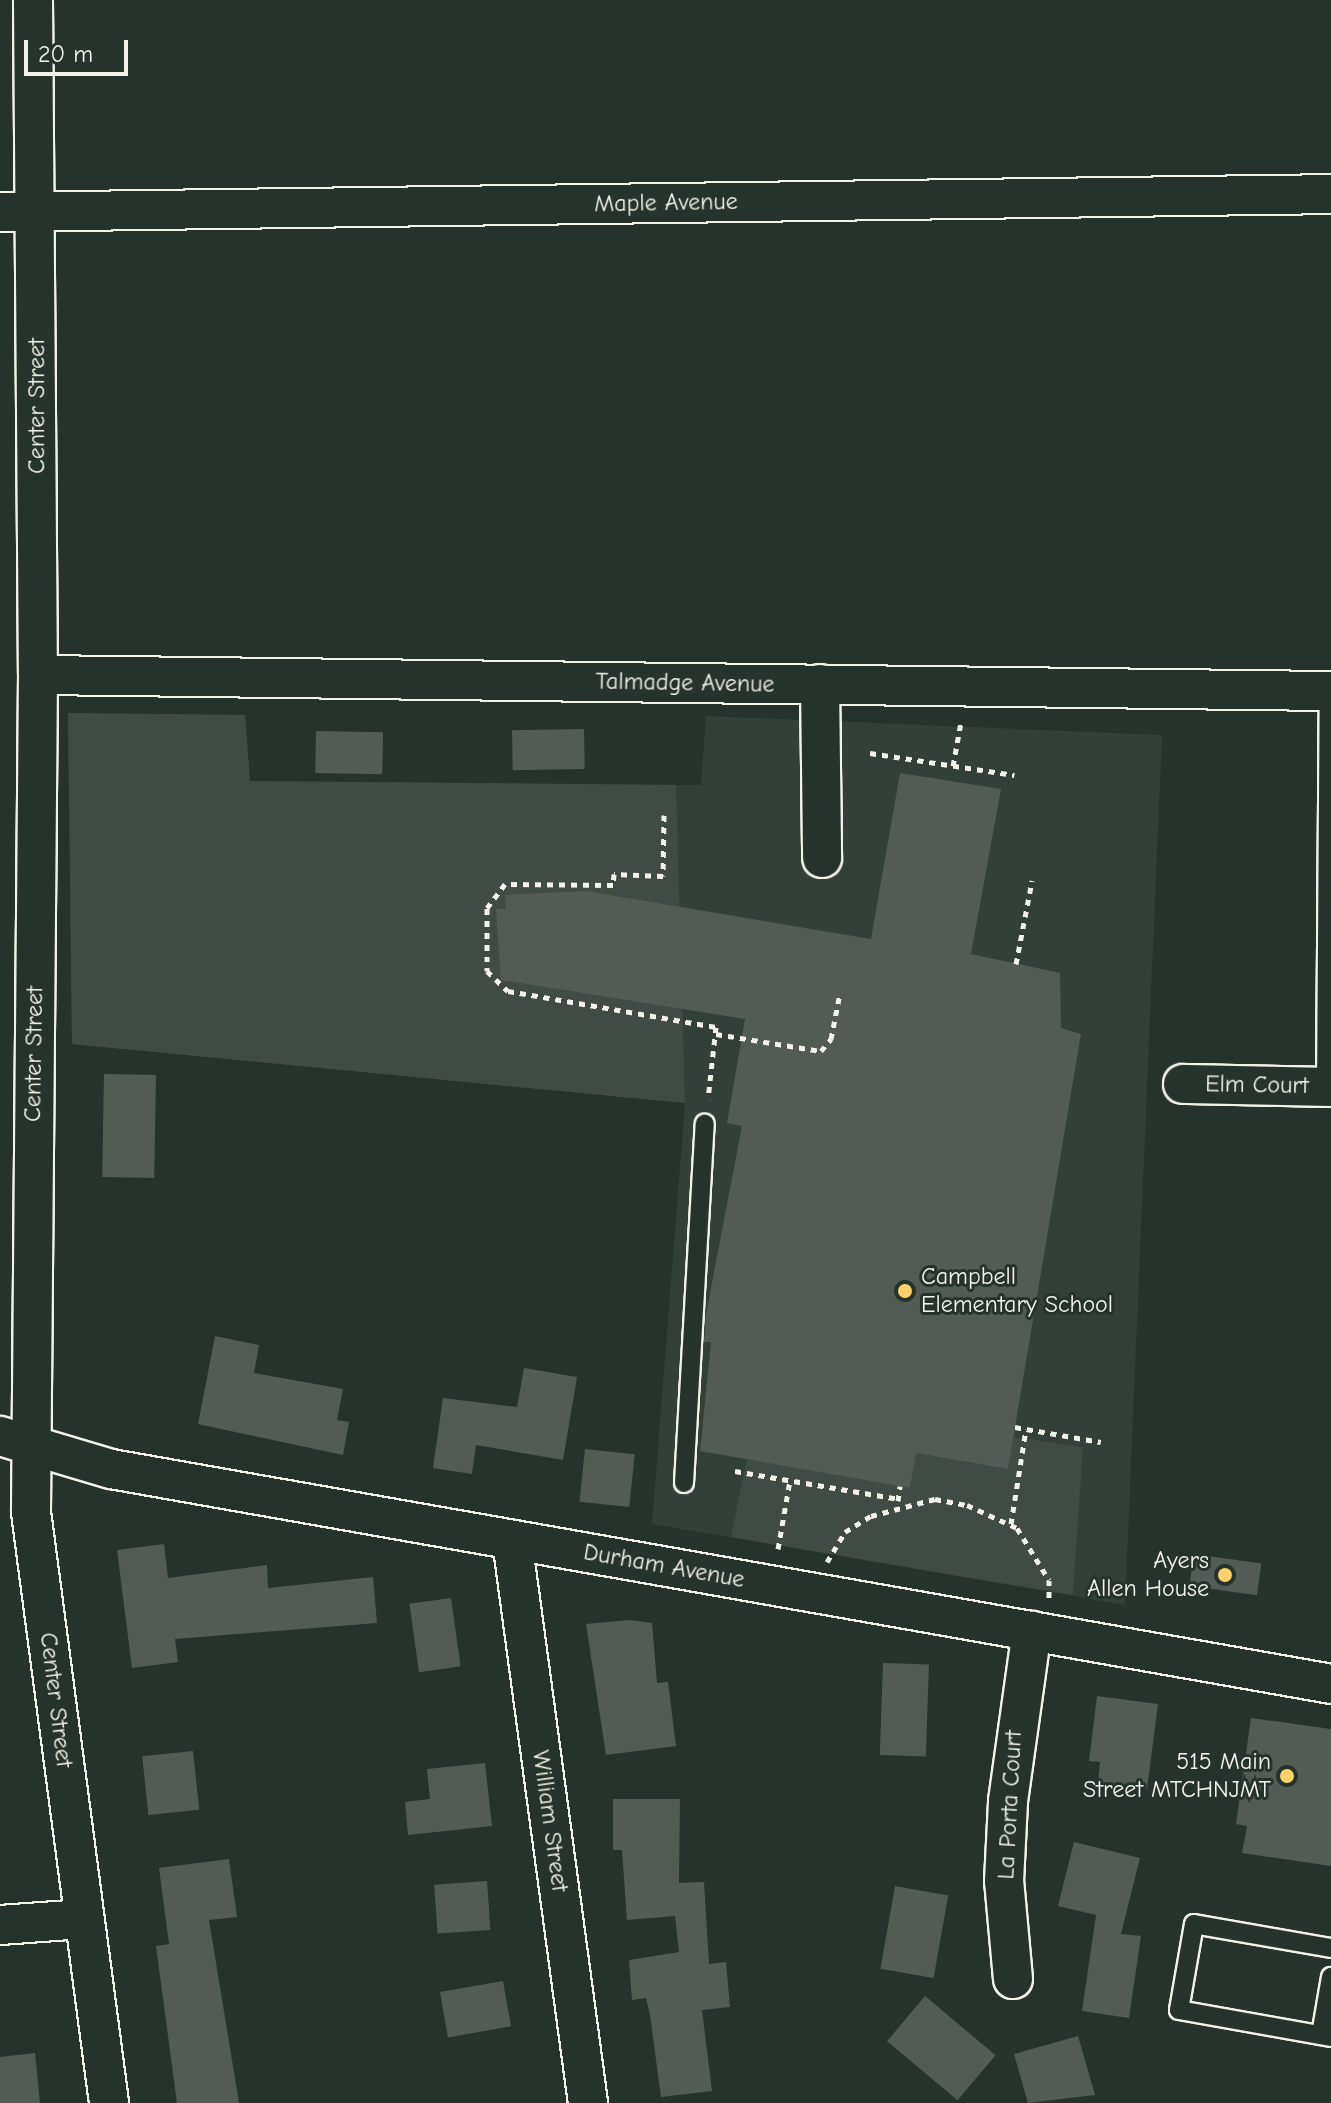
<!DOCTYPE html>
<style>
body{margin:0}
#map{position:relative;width:1331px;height:2103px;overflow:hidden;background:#26332d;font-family:"Comic Neue",sans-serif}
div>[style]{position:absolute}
.built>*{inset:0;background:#333f39}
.green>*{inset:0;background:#414b45}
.building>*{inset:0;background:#525c55;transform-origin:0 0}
.path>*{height:5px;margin-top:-2.5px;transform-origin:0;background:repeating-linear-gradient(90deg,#f4f1e8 0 6px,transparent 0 12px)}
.roads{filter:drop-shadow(2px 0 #f4f1e8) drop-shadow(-2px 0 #f4f1e8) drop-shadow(0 2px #f4f1e8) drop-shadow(0 -2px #f4f1e8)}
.service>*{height:18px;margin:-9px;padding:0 9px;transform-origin:9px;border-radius:9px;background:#26332d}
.minor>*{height:38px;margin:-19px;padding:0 19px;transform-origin:19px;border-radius:19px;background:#26332d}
.dots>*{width:22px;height:22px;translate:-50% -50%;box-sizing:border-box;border:4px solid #26332d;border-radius:50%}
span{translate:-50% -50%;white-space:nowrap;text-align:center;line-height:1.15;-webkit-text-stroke:6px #26332d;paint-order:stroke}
.street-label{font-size:24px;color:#f4f1e8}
.poi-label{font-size:24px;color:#f4f1e8}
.left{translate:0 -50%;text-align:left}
.right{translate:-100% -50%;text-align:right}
.scale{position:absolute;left:24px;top:40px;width:104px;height:36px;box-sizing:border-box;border:4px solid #f4f1e8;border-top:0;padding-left:10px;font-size:24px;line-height:28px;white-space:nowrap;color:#f4f1e8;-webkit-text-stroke:6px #26332d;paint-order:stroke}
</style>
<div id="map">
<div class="built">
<div style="clip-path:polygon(68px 713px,245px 715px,250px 781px,701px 785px,706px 716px,1162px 735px,1125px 1605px,652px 1524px,685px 1103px,72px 1044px)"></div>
</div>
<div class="green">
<div style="clip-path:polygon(68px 713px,245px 715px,250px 781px,676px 785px,685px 1103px,72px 1044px)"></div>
<div style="clip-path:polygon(1013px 1437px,1083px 1447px,1073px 1595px,731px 1537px,747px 1459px,910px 1488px,916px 1453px,1008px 1469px)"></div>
</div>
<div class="building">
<div style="left:584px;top:729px;width:40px;height:72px;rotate:89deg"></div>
<div style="left:316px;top:731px;width:67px;height:42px;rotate:1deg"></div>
<div style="clip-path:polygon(900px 773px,1001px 789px,971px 954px,1060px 973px,1061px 1028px,1081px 1034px,1008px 1469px,916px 1453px,910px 1488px,700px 1451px,711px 1342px,704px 1342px,706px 1314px,742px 1126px,727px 1123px,745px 1019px,501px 980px,496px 909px,506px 909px,505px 895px,586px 891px,871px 939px)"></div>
<div style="left:104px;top:1074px;width:52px;height:103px;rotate:1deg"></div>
<div style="clip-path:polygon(215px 1336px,259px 1345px,254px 1373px,343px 1389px,337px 1420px,349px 1422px,343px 1455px,198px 1424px)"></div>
<div style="clip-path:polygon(524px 1368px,577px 1377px,563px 1460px,476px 1445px,472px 1474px,433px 1468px,443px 1398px,517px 1407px)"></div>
<div style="left:585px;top:1449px;width:50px;height:53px;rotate:6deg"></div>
<div style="clip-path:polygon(164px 1544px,168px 1578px,267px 1565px,268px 1588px,373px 1577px,377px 1623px,175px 1639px,178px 1662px,132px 1668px,117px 1550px)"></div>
<div style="left:1194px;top:1554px;width:68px;height:32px;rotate:8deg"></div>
<div style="left:451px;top:1598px;width:69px;height:42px;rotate:82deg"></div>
<div style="clip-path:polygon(630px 1620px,652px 1623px,657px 1683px,668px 1682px,676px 1746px,606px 1755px,586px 1624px)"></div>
<div style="left:883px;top:1663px;width:46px;height:92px;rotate:2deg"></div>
<div style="clip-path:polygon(1097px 1696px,1158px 1704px,1147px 1789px,1098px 1782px,1100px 1762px,1089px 1761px)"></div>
<div style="clip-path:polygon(1251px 1718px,1331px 1729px,1331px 1866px,1242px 1853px,1247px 1826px,1236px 1824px)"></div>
<div style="left:193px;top:1751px;width:59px;height:51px;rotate:84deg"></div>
<div style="clip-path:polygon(485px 1763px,492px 1826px,408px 1835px,405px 1802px,430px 1799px,427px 1769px)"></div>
<div style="clip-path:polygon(613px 1799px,680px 1799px,679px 1883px,704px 1882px,709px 1964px,726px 1962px,730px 2007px,702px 2010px,712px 2091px,661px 2097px,650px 2015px,646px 1998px,632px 2000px,629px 1960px,679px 1952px,675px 1916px,627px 1920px,622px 1850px,613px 1850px)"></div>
<div style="clip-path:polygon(1074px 1842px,1140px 1858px,1121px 1934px,1141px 1936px,1129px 2018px,1082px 2011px,1096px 1915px,1058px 1906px)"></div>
<div style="clip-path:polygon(229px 1859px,237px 1917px,209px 1920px,239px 2103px,177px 2103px,156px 1946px,169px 1944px,159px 1868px)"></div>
<div style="left:487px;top:1881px;width:49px;height:53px;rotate:86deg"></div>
<div style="left:895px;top:1886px;width:54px;height:84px;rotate:10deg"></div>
<div style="left:503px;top:1981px;width:46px;height:64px;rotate:80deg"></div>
<div style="left:925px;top:1996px;width:92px;height:59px;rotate:40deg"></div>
<div style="clip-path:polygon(1078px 2036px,1095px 2095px,1028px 2103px,1014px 2054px)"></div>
<div style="clip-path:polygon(35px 2053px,40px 2103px,0 2103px,0 2057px)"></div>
</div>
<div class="path">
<div style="left:870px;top:753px;width:146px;rotate:8.7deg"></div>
<div style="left:953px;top:766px;width:45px;rotate:-79.7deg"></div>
<div style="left:664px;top:815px;width:61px;rotate:90.9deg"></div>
<div style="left:663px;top:876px;width:49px;rotate:-177.7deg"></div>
<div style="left:614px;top:874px;width:11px;rotate:95deg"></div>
<div style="left:613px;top:885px;width:108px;rotate:-179.5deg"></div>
<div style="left:505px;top:884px;width:30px;rotate:127deg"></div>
<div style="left:487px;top:908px;width:63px;rotate:90deg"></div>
<div style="left:487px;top:971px;width:29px;rotate:44deg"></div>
<div style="left:508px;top:991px;width:211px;rotate:9.8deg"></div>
<div style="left:716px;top:1027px;width:72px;rotate:96.3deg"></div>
<div style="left:1016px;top:964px;width:85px;rotate:-79.1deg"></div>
<div style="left:716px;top:1034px;width:106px;rotate:9.2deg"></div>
<div style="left:821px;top:1051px;width:16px;rotate:-50deg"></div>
<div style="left:831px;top:1039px;width:47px;rotate:-78.9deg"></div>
<div style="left:1015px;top:1427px;width:87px;rotate:9.9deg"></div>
<div style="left:735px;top:1471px;width:165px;rotate:9.7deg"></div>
<div style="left:898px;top:1501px;width:15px;rotate:-82deg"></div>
<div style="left:1011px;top:1524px;width:96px;rotate:-81deg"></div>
<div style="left:778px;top:1549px;width:70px;rotate:-80.1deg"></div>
<div style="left:827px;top:1562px;width:35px;rotate:-59deg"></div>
<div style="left:845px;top:1532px;width:31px;rotate:-32deg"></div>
<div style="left:871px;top:1516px;width:66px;rotate:-14.9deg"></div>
<div style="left:935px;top:1499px;width:33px;rotate:11deg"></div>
<div style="left:967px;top:1505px;width:55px;rotate:24.7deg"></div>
<div style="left:1017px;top:1528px;width:61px;rotate:58.4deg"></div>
<div style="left:1049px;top:1580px;width:20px;rotate:90deg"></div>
</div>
<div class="roads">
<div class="service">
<div style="left:1326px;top:1087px;width:396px;rotate:-89.6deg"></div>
<div style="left:684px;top:1483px;width:360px;rotate:-86.7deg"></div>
<div style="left:1331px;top:1948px;width:139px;rotate:-170.1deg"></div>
<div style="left:1194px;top:1924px;width:87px;rotate:99.9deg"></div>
<div style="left:1179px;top:2010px;width:154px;rotate:10.1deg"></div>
<div style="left:1321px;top:2035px;width:59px;rotate:-80.2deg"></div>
</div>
<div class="minor">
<div style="left:33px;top:0;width:675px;rotate:89.58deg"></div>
<div style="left:38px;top:675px;width:837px;rotate:90.48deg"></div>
<div style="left:31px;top:1512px;width:596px;rotate:82.48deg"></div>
<div style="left:0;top:212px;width:1331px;rotate:-0.77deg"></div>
<div style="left:38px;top:675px;width:1293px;rotate:0.71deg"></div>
<div style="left:820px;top:684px;width:174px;rotate:89.3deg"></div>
<div style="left:1183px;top:1084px;width:148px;rotate:1.2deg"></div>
<div style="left:0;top:1436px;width:116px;rotate:16.6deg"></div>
<div style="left:111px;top:1469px;width:1239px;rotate:9.99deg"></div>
<div style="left:512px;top:1540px;width:568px;rotate:82.31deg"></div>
<div style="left:0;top:1925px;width:84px;rotate:-4.1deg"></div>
<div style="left:1013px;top:1979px;width:98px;rotate:-95.2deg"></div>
<div style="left:1004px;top:1881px;width:80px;rotate:-87.1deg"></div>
<div style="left:1008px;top:1801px;width:172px;rotate:-82deg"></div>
</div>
</div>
<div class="dots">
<div style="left:905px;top:1291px;background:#ffd166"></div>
<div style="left:1225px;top:1575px;background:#ffd166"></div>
<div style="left:1287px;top:1776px;background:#ffd166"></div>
</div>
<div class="street-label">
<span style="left:666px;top:203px;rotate:-1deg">Maple Avenue</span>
<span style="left:37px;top:406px;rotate:-90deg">Center Street</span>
<span style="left:685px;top:683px;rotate:1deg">Talmadge Avenue</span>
<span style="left:34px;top:1054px;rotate:-89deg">Center Street</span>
<span style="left:1257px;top:1085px;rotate:1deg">Elm Court</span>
<span style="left:664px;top:1566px;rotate:10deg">Durham Avenue</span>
<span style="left:56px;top:1700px;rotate:83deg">Center Street</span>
<span style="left:1010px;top:1805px;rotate:-87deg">La Porta Court</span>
<span style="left:550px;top:1821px;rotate:82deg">William Street</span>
</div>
<div class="poi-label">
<span class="left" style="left:921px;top:1291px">Campbell<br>Elementary School</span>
<span class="right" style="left:1209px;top:1575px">Ayers<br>Allen House</span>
<span class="right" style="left:1271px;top:1776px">515 Main<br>Street MTCHNJMT</span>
</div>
<div class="scale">20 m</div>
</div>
